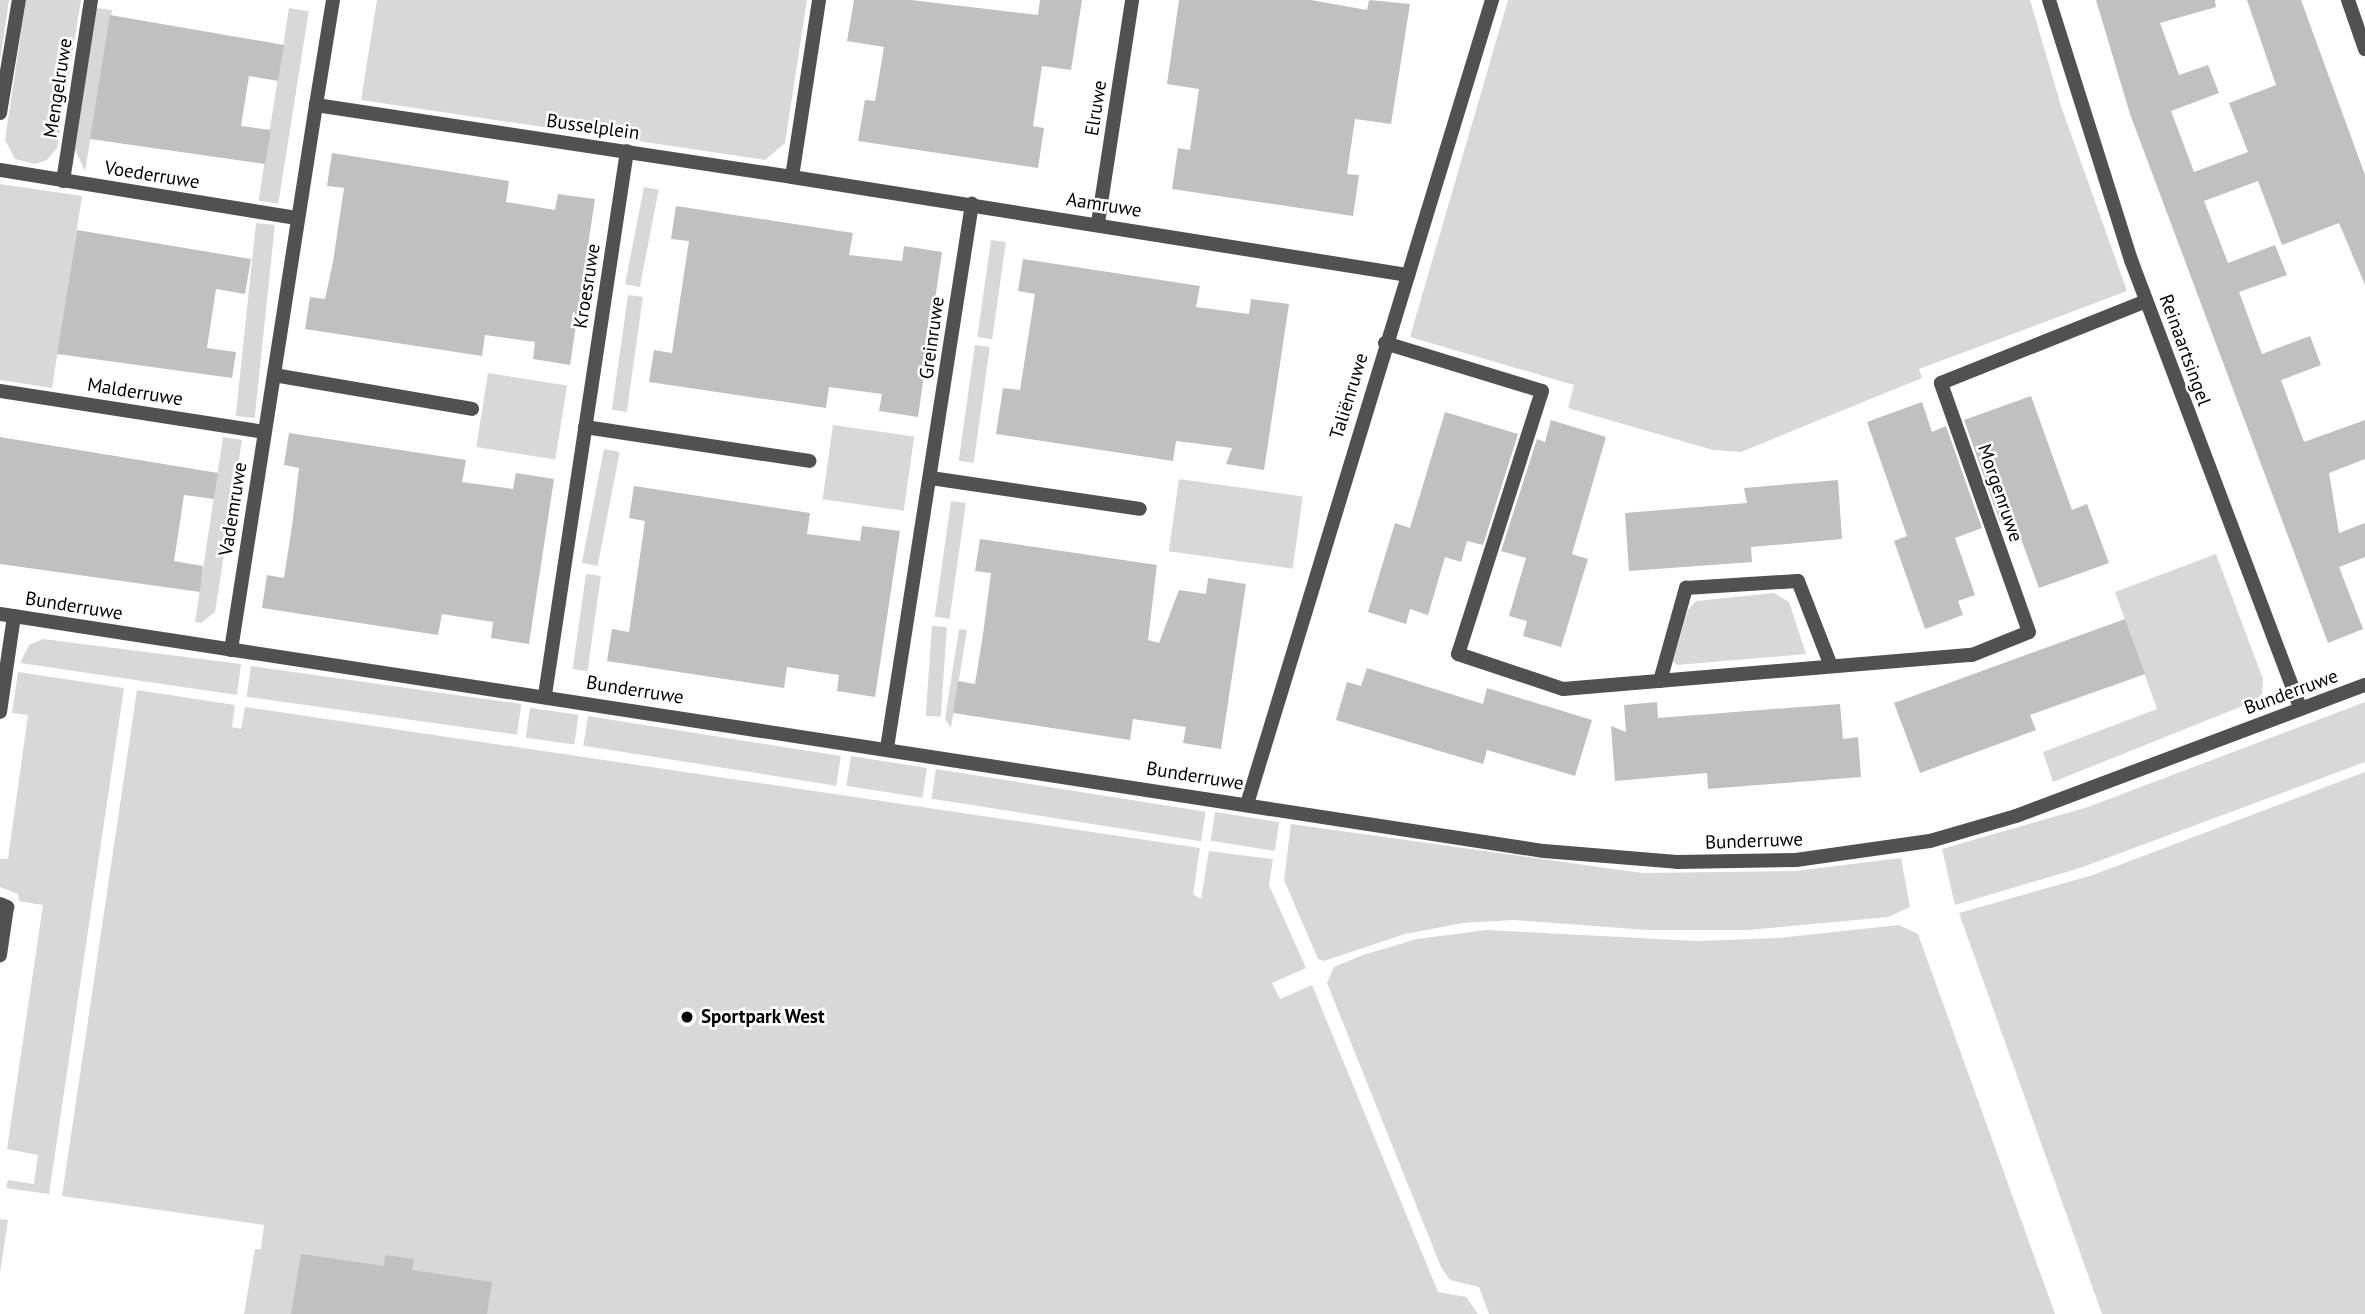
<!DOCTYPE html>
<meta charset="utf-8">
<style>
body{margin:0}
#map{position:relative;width:2365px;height:1314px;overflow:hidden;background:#fff;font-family:"PT Sans",sans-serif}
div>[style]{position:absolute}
.green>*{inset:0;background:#d8d8d8;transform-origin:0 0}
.building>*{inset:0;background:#c0c0c0}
.minor>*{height:14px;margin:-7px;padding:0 7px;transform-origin:7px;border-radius:7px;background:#515151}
.dots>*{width:19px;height:19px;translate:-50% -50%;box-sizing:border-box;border:4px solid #fff;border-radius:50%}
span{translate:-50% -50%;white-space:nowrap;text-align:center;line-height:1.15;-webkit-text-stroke:5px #fff;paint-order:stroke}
.street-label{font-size:19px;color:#000}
.poi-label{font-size:19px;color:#000;font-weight:700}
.left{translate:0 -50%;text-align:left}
</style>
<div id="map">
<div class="green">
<div style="clip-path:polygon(0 0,9px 0,0 61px)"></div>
<div style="clip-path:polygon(26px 0,81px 0,57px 148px,47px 160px,35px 164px,15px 159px,5px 140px)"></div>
<div style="clip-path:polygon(377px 0,807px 0,785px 143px,765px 160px,361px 100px)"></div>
<div style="clip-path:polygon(1508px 0,2030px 0,2061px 106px,2127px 291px,1919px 369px,1922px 378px,1741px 452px,1713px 450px,1568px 408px,1574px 385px,1410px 337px)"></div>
<div style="clip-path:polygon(96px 8px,112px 10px,85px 171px,75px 150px)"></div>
<div style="left:289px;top:8px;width:20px;height:195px;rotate:9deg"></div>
<div style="clip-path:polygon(0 184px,82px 196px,52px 388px,0 380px)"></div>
<div style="left:644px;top:187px;width:15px;height:99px;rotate:11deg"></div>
<div style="left:256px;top:223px;width:19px;height:194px;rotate:6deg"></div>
<div style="left:991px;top:240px;width:15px;height:98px;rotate:8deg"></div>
<div style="left:628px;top:295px;width:15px;height:116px;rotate:8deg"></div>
<div style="left:975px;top:345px;width:15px;height:117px;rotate:8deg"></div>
<div style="left:488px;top:373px;width:80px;height:75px;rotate:9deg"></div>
<div style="left:833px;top:425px;width:82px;height:75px;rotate:8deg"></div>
<div style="clip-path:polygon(223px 437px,242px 440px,215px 612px,201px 623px,195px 622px)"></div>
<div style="left:604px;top:449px;width:16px;height:116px;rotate:11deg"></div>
<div style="left:1179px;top:479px;width:125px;height:73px;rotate:8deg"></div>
<div style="left:951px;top:501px;width:15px;height:117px;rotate:8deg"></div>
<div style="clip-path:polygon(2216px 554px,2263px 679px,2262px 694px,2255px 701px,2053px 782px,2043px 752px,2157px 709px,2115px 592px)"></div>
<div style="left:586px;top:574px;width:15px;height:96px;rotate:8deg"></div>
<div style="clip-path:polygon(1774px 593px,1789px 602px,1806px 654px,1677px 665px,1673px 661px,1688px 610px,1696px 601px)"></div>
<div style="left:932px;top:626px;width:15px;height:90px;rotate:4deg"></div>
<div style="clip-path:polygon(959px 629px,967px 630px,951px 728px,945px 719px)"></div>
<div style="clip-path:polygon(43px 639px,241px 664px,237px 695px,20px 663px,29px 645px)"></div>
<div style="left:251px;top:666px;width:273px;height:31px;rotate:8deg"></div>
<div style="clip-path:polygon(18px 672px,124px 688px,49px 1194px,6px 1188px,8px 1180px,34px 1184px,38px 1155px,7px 1149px,43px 905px,19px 901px,18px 894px,0 887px,0 859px,8px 859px,28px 715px,12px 713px)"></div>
<div style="clip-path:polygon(137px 690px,235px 705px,232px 727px,241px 729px,245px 707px,1200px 848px,1193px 894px,1201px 899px,1209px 851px,1273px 859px,1269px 885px,1306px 968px,1272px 983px,1280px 999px,1312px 985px,1438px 1292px,1466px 1297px,1478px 1314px,244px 1314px,255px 1249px,261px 1249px,264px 1225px,62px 1196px)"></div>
<div style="clip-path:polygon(2365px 702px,2365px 762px,2080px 868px,1955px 905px,1942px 849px,2088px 807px)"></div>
<div style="left:530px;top:708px;width:49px;height:30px;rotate:8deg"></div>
<div style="left:588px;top:716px;width:256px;height:30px;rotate:9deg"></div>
<div style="left:851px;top:756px;width:77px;height:30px;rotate:9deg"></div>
<div style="left:936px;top:769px;width:273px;height:30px;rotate:9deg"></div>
<div style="clip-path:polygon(2365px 772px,2365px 1314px,2102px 1314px,1959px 913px,2093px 875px)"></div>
<div style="left:1215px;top:812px;width:65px;height:29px;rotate:9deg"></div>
<div style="clip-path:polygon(1291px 824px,1642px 873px,1796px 871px,1901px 858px,1910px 907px,1888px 917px,1749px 930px,1647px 930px,1514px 920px,1463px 923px,1405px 934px,1324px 961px,1318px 959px,1284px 880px)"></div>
<div style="clip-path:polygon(1899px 925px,1918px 934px,2055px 1314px,1489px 1314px,1479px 1287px,1450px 1280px,1441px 1267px,1327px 983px,1334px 967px,1363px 955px,1417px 939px,1486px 930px,1697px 941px,1778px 938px)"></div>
<div style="clip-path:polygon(0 1219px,8px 1220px,0 1273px)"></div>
</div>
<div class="building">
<div style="clip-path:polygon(854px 0,911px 0,1038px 15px,1040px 0,1082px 0,1071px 70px,1042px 66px,1033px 126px,1044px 128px,1038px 168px,858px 141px,865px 100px,875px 101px,884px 47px,847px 41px)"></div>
<div style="clip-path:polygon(1179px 0,1311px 0,1367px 10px,1369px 0,1410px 4px,1391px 124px,1355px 119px,1347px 174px,1359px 175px,1353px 216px,1172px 189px,1178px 148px,1190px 150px,1199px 89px,1167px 84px)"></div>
<div style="clip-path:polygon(2096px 0,2215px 0,2216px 7px,2160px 23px,2179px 75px,2208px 65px,2219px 93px,2171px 111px,2194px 172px,2248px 152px,2229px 103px,2276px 85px,2247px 0,2301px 0,2365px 175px,2365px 285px,2339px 223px,2282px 245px,2258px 181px,2204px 201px,2228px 263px,2275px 245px,2287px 275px,2239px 292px,2262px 354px,2310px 336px,2321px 365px,2281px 380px,2304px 442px,2365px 420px,2365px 459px,2329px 473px,2339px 533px,2365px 523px,2365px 557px,2339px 567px,2363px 629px,2328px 643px,2130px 114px)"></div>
<div style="clip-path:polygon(110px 15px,284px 45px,278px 81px,249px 76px,241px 126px,271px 130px,265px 164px,90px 139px)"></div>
<div style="clip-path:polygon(332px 153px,509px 181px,506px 202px,555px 210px,558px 194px,595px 199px,570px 365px,533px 359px,535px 342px,485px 335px,482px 356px,305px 329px,310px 297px,325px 299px,333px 262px,344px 188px,327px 186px)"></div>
<div style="clip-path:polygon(676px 206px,853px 233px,849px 255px,902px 261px,904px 246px,942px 252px,918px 417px,879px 411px,882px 394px,829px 387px,826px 408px,649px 382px,654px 350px,672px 353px,689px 241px,671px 239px)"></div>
<div style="clip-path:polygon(77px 230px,251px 259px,245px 294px,216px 289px,207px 348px,236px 352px,232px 378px,57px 354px)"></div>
<div style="clip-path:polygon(1023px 259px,1200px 286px,1196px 307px,1249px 314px,1251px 299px,1289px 304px,1264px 470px,1226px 464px,1232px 448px,1176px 441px,1173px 461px,996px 434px,1003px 388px,1020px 390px,1035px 294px,1018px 291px)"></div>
<div style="clip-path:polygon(2031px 396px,2072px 510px,2087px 504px,2109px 563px,2039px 588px,2013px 517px,2000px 522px,1964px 420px)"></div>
<div style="clip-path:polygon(1922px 402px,1932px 432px,1946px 426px,1982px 528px,1955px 538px,1975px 595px,1958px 601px,1963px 615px,1925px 629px,1894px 541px,1907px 536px,1867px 422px)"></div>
<div style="clip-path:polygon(1445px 412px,1518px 434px,1483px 545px,1467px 541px,1461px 562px,1445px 557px,1428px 615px,1410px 609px,1406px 624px,1368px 612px,1395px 523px,1410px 528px)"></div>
<div style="clip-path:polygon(1551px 420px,1606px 437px,1572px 554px,1588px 559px,1561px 647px,1523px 636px,1527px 621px,1509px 616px,1526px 558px,1501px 551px,1537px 439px,1545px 442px)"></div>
<div style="clip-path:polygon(289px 433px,466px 460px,462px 482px,513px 489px,516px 473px,554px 479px,529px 644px,491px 638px,493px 622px,442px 614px,438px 635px,262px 608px,267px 575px,284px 578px,292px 526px,299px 468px,284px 465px)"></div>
<div style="clip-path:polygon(0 437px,218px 473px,214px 499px,184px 495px,179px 529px,174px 561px,203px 566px,200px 592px,0 564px)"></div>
<div style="clip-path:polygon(1838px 480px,1842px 539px,1751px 547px,1752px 562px,1629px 571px,1625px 513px,1747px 503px,1744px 488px)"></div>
<div style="clip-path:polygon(634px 486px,810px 513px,807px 534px,860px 541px,862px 526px,900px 531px,875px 697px,837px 691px,839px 675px,787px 667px,784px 688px,607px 661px,612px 629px,629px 632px,645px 521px,629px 518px)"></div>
<div style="clip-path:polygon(980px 539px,1157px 565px,1148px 640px,1159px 643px,1179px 590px,1206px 594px,1208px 578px,1246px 584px,1221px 749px,1183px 743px,1186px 727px,1133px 719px,1130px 740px,953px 713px,958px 681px,975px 684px,983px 634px,991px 573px,975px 571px)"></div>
<div style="clip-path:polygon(2125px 619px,2145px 674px,2030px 715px,2036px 730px,1920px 773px,1894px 703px)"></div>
<div style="clip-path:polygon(1367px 668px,1483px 704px,1487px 688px,1592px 720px,1575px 776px,1487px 750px,1483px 764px,1336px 720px,1347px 682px,1361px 686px)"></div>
<div style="clip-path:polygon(1657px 702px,1658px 718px,1840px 704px,1843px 739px,1858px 737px,1861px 777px,1708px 789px,1707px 773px,1615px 781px,1611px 726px,1626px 732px,1624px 705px)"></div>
<div style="clip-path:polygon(301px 1254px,384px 1266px,385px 1255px,414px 1259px,412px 1270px,492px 1282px,487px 1314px,291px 1314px)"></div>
</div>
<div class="minor">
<div style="left:333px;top:0;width:106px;rotate:99.2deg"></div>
<div style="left:316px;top:105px;width:481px;rotate:8.6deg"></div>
<div style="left:792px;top:177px;width:179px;rotate:-81.3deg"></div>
<div style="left:2049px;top:0;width:273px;rotate:72.5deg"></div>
<div style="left:2131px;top:260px;width:479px;rotate:69.3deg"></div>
<div style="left:2348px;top:0;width:52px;rotate:70.9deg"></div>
<div style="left:0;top:113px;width:115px;rotate:-80.5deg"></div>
<div style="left:0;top:170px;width:302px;rotate:9.2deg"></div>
<div style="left:792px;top:177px;width:624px;rotate:9.04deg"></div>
<div style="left:63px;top:181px;width:183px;rotate:-81.2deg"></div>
<div style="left:1098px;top:223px;width:226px;rotate:-81.3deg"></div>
<div style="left:1385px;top:343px;width:164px;rotate:17deg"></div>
<div style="left:1542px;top:391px;width:276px;rotate:107.7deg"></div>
<div style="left:1458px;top:654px;width:111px;rotate:18.4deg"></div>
<div style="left:1563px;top:689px;width:410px;rotate:-4.8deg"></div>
<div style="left:1972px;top:655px;width:61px;rotate:-22deg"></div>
<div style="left:2029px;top:632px;width:264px;rotate:-109.5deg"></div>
<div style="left:1941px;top:383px;width:221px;rotate:-21.8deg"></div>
<div style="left:274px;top:375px;width:201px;rotate:9.7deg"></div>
<div style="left:0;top:391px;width:267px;rotate:8.8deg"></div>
<div style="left:585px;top:427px;width:227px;rotate:8.6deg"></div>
<div style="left:931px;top:478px;width:211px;rotate:8.4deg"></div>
<div style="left:0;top:614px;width:1562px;rotate:8.73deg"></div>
<div style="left:1544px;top:851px;width:133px;rotate:4.7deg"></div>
<div style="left:1677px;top:862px;width:119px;rotate:-1deg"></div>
<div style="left:1796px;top:860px;width:135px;rotate:-8.1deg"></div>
<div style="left:1930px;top:841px;width:90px;rotate:-16.2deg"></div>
<div style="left:2016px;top:816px;width:373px;rotate:-20.6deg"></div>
<div style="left:231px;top:650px;width:552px;rotate:-81.14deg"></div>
<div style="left:1660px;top:681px;width:97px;rotate:-74.4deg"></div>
<div style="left:1686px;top:588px;width:112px;rotate:-3.6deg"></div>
<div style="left:1798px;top:581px;width:91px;rotate:68.8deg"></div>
<div style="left:545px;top:695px;width:550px;rotate:-81.43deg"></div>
<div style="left:0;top:712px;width:97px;rotate:-81.7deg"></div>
<div style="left:887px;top:748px;width:551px;rotate:-81.12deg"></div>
<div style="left:1247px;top:804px;width:841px;rotate:-73.05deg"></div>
<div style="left:0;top:904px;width:8px;rotate:23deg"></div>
<div style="left:7px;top:907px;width:49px;rotate:98.3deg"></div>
</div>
<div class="dots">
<div style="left:687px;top:1017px;background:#000"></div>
</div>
<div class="street-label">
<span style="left:58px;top:88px;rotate:-81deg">Mengelruwe</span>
<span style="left:1096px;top:108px;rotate:-81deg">Elruwe</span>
<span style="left:593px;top:127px;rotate:8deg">Busselplein</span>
<span style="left:152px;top:175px;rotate:9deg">Voederruwe</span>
<span style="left:1104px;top:205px;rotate:9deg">Aamruwe</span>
<span style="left:587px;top:286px;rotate:-81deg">Kroesruwe</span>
<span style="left:932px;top:338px;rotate:-82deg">Greinruwe</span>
<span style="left:2185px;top:350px;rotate:70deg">Reinaartsingel</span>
<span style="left:135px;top:392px;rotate:9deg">Malderruwe</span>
<span style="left:1349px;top:396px;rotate:-73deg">Taliënruwe</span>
<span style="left:2000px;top:493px;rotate:71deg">Morgenruwe</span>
<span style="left:233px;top:509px;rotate:-81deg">Vademruwe</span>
<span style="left:74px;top:606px;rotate:9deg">Bunderruwe</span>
<span style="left:635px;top:690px;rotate:9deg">Bunderruwe</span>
<span style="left:2291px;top:692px;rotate:-20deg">Bunderruwe</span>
<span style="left:1195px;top:776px;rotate:9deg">Bunderruwe</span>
<span style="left:1754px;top:841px;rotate:-2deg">Bunderruwe</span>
</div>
<div class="poi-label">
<span class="left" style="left:701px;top:1017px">Sportpark West</span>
</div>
</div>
